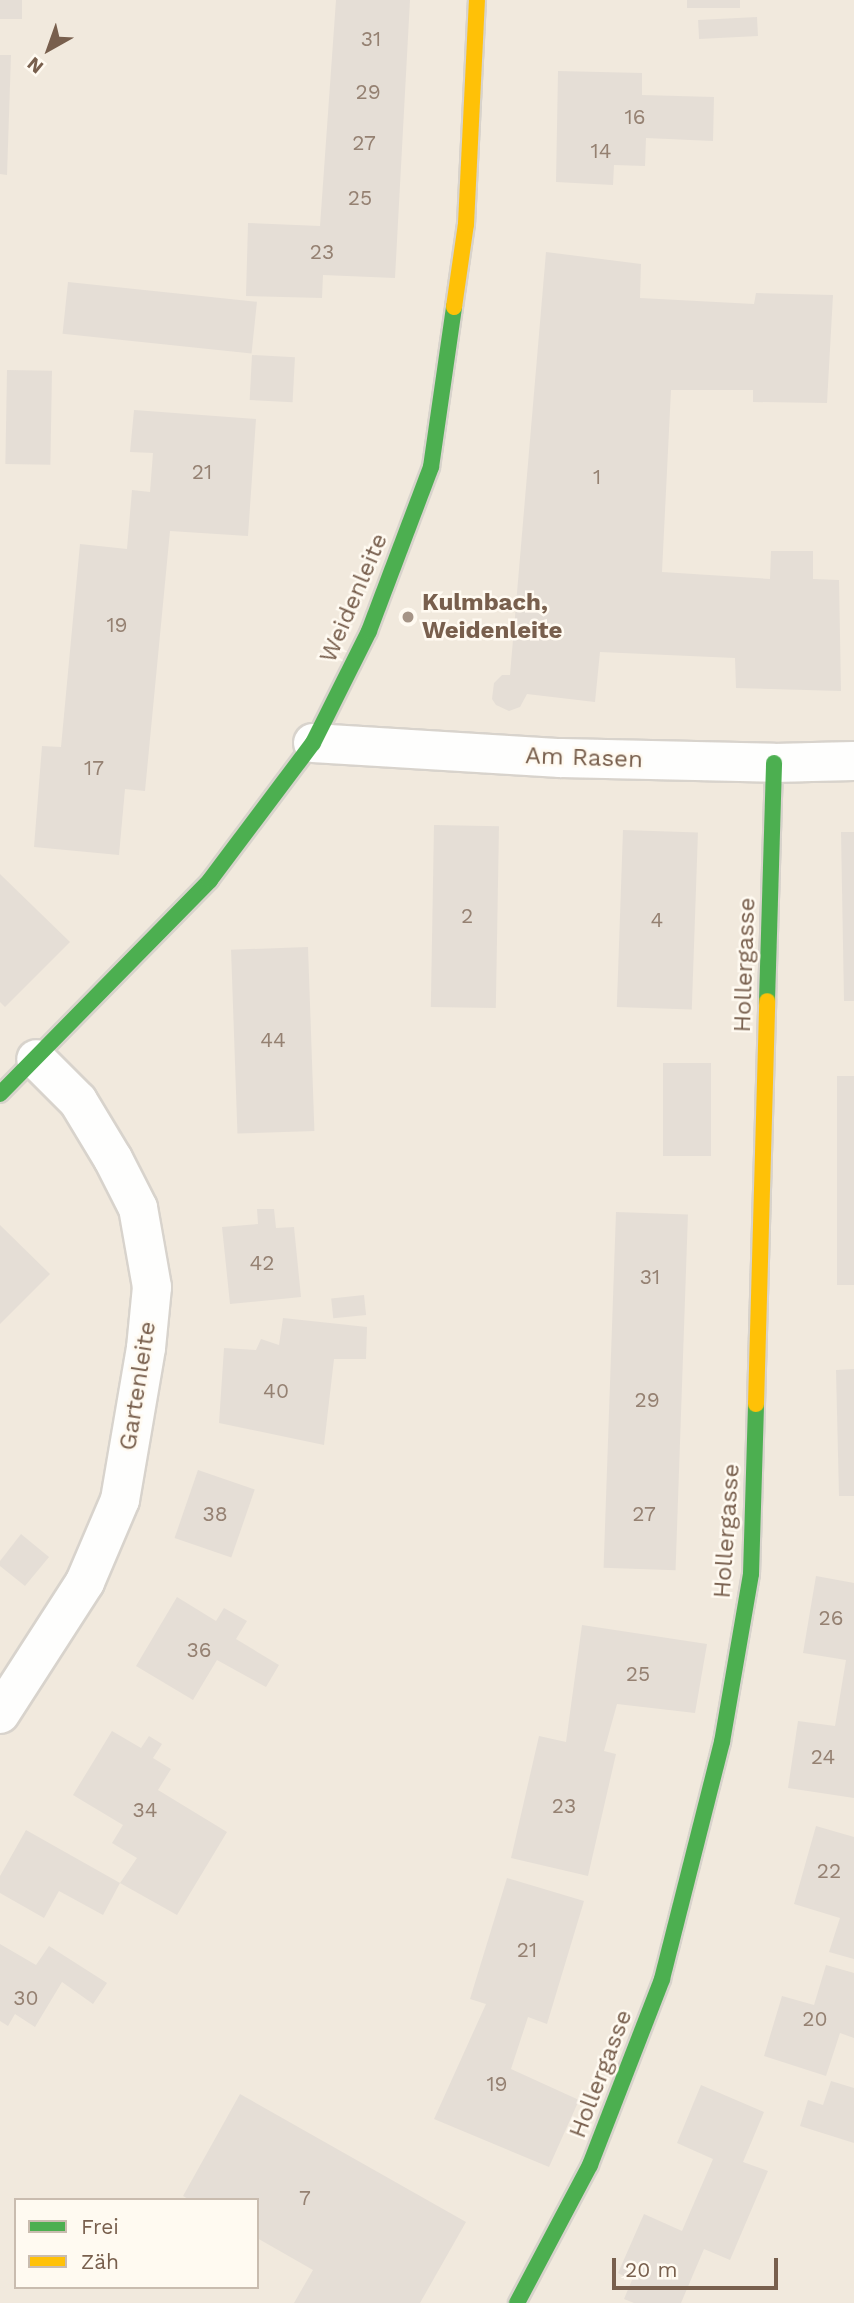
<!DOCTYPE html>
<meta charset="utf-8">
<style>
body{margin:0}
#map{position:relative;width:854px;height:2303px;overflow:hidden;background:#f8f6ef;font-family:"Work Sans",sans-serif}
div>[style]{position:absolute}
.residential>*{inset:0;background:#f1e9dd}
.building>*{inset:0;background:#e5ded6;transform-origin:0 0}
.roads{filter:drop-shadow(2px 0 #d8d3cc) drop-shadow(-2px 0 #d8d3cc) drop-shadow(0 2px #d8d3cc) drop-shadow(0 -2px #d8d3cc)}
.street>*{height:38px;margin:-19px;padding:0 19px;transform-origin:19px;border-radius:19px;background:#fefefd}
.fast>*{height:16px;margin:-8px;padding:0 8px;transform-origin:8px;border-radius:8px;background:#4caf50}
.slow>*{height:16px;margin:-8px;padding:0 8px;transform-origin:8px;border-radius:8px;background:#ffc107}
.dots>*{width:19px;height:19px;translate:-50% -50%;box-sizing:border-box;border:4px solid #fffaf1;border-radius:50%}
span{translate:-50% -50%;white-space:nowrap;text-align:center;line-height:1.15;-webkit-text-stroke:5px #fffaf1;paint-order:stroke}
.number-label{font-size:21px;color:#958172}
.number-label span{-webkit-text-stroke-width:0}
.street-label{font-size:24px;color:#785f4d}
.poi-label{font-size:24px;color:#785f4d;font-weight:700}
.left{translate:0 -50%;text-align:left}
.legend{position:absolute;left:14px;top:2198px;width:245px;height:91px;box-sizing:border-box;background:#fffaf1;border:2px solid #c9bcaf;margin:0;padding:9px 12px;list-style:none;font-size:21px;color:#785f4d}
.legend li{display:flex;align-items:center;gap:14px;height:35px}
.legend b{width:35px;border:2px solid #c9bcaf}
.north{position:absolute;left:14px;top:14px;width:70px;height:70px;-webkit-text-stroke:5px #fffaf1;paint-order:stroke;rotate:220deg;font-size:19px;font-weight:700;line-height:28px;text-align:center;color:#785f4d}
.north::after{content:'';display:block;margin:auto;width:24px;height:32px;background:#785f4d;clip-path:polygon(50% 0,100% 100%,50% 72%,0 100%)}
.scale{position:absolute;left:612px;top:2258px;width:166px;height:32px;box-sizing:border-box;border:4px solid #785f4d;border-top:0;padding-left:9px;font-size:21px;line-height:24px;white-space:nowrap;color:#785f4d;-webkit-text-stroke:5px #fffaf1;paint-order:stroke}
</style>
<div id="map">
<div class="residential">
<div style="clip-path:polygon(evenodd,0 0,854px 0,854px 2303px,0 2303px,0 0,16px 2200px,257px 2200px,257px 2287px,16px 2287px,16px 2200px)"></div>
</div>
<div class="building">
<div style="left:0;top:0;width:22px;height:19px"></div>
<div style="clip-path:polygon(336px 0,410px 0,395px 278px,323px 275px,322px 298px,246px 296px,248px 223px,320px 226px)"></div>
<div style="left:687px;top:0;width:53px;height:8px"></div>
<div style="left:757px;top:17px;width:19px;height:59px;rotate:87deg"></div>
<div style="clip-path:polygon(0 55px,11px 55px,7px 175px,0 174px)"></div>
<div style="clip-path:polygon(558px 71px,642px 73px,642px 95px,714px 97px,713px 141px,646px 138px,645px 166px,614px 165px,613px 185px,556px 182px)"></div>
<div style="clip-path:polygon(546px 252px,641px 264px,640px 298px,754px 304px,756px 293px,833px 295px,827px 403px,753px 402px,753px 390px,671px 390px,662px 572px,770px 579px,771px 551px,813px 551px,813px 579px,839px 580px,841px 691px,736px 688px,735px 658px,600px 652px,595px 702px,527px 694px,520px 707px,509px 711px,496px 705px,492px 699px,494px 683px,502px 675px,510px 675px)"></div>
<div style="left:68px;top:282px;width:190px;height:52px;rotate:6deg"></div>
<div style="left:252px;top:355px;width:43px;height:45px;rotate:3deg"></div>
<div style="left:7px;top:370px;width:45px;height:94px;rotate:1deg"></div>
<div style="clip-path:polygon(134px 410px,256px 419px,248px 536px,170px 531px,145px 791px,125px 789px,119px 855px,34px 847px,42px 746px,61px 747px,80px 544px,127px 549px,132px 490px,150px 492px,153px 453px,130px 452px)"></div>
<div style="left:434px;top:825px;width:65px;height:182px;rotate:1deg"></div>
<div style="left:623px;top:830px;width:75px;height:177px;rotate:2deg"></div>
<div style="clip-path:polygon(841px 832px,854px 832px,854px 1001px,844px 1001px)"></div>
<div style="clip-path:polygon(0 874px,70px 942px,5px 1007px,0 1002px)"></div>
<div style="left:308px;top:947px;width:184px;height:77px;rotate:88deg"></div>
<div style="left:663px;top:1063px;width:48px;height:93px"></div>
<div style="left:837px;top:1076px;width:17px;height:209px"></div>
<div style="clip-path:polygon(257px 1209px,274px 1209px,276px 1228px,294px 1227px,301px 1297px,230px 1304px,222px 1227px,258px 1224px)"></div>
<div style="left:616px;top:1212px;width:72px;height:356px;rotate:2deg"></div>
<div style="clip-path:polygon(0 1225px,50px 1274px,0 1324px)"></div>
<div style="left:364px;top:1295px;width:20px;height:33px;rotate:84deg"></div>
<div style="clip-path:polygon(283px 1318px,367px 1327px,366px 1359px,334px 1359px,324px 1445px,219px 1423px,224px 1348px,256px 1350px,261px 1339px,279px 1345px)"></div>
<div style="clip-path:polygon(854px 1369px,854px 1496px,839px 1496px,836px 1370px)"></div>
<div style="left:198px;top:1470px;width:60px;height:72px;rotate:19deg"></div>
<div style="clip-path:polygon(21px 1534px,49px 1557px,25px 1586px,0 1566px,0 1561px)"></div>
<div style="clip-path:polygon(816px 1576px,854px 1583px,854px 1798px,788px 1788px,798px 1721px,835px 1726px,846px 1660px,803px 1653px)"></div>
<div style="clip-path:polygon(177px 1597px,216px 1621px,224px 1608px,247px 1621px,236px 1639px,279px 1665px,266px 1687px,217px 1660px,193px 1700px,136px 1666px)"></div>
<div style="clip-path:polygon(582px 1625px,707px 1644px,695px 1713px,617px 1704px,604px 1751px,616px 1754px,588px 1876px,511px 1858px,539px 1736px,566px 1742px)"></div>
<div style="clip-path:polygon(112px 1731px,141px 1748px,149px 1736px,162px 1744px,153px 1758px,171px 1769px,158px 1790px,227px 1832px,177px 1915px,120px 1883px,137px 1858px,112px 1843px,123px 1825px,73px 1795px)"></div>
<div style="clip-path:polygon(816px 1826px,854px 1837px,854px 1959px,829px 1952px,840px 1918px,794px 1904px)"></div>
<div style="clip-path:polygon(26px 1830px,120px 1883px,103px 1915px,59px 1891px,44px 1918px,0 1893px,0 1876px)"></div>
<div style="clip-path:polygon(507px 1878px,584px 1901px,547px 2024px,528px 2017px,511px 2069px,579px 2100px,549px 2167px,434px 2119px,486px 2004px,470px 1999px)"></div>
<div style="clip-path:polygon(0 1944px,36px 1965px,49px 1946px,107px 1983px,93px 2004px,62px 1982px,35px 2027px,15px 2014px,8px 2026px,0 2021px)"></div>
<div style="clip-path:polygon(826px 1965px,854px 1973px,854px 2038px,840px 2033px,826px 2076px,764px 2056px,782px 1996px,814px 2005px)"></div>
<div style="clip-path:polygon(831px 2081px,854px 2088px,854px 2143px,800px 2126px,808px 2100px,823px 2105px)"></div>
<div style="clip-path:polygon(701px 2085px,764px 2112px,743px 2162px,768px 2171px,730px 2260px,704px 2249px,681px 2303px,634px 2303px,624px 2299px,632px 2280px,618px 2273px,644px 2214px,682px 2231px,713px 2159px,677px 2143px)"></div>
<div style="clip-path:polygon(240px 2094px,466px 2222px,420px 2303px,294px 2303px,313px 2270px,257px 2238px,257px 2200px,190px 2200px,183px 2196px)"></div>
</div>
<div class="roads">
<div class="street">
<div style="left:313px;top:743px;width:248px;rotate:3.5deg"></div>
<div style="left:561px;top:758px;width:213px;rotate:1.3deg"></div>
<div style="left:774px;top:763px;width:80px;rotate:-1.4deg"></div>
<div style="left:0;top:1714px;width:157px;rotate:-57.2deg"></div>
<div style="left:85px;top:1582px;width:89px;rotate:-66.9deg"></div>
<div style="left:120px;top:1500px;width:154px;rotate:-80.3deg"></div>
<div style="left:146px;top:1348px;width:61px;rotate:-84.4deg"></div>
<div style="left:152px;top:1287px;width:80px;rotate:-100deg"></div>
<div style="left:138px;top:1208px;width:55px;rotate:-117deg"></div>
<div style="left:113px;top:1159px;width:68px;rotate:-121.1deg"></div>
<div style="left:78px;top:1101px;width:59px;rotate:-135deg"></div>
</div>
<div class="fast">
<div style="left:767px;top:1001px;width:238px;rotate:-88.3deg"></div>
<div style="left:0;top:1094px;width:300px;rotate:-45.5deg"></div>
<div style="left:210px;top:880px;width:171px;rotate:-53.1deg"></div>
<div style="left:313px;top:743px;width:125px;rotate:-63.4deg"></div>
<div style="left:369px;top:631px;width:175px;rotate:-69.3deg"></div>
<div style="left:431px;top:467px;width:162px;rotate:-81.8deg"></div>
<div style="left:517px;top:2303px;width:156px;rotate:-62.1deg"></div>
<div style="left:590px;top:2165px;width:199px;rotate:-68.8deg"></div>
<div style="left:662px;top:1979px;width:244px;rotate:-75.8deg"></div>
<div style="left:722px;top:1742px;width:170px;rotate:-80.2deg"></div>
<div style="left:751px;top:1574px;width:170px;rotate:-88.3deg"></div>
</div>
<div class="slow">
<div style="left:454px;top:307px;width:84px;rotate:-81.8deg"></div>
<div style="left:466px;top:224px;width:224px;rotate:-87.2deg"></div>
<div style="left:756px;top:1404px;width:403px;rotate:-88.4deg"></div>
</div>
</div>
<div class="dots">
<div style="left:408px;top:617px;background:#a59486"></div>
</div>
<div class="number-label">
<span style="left:371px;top:39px">31</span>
<span style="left:368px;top:92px">29</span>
<span style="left:635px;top:117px">16</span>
<span style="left:364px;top:143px">27</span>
<span style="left:601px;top:151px">14</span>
<span style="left:360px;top:198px">25</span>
<span style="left:322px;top:252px">23</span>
<span style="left:202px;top:472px">21</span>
<span style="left:597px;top:477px">1</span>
<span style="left:117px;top:625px">19</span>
<span style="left:94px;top:768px">17</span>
<span style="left:467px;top:916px">2</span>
<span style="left:657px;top:920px">4</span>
<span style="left:273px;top:1040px">44</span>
<span style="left:262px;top:1263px">42</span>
<span style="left:650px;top:1277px">31</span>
<span style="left:276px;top:1391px">40</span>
<span style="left:647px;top:1400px">29</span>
<span style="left:215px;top:1514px">38</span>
<span style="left:644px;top:1514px">27</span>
<span style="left:831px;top:1618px">26</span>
<span style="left:199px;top:1650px">36</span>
<span style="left:638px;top:1674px">25</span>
<span style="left:823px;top:1757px">24</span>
<span style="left:564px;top:1806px">23</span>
<span style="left:145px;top:1810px">34</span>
<span style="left:829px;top:1871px">22</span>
<span style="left:527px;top:1950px">21</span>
<span style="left:26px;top:1998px">30</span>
<span style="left:815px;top:2019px">20</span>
<span style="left:497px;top:2084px">19</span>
<span style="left:305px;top:2198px">7</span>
</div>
<div class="street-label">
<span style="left:354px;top:598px;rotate:-67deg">Weidenleite</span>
<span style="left:584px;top:758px;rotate:2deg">Am Rasen</span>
<span style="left:745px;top:965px;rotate:-88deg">Hollergasse</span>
<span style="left:138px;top:1386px;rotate:-81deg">Gartenleite</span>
<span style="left:727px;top:1531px;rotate:-86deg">Hollergasse</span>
<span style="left:601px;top:2074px;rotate:-69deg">Hollergasse</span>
</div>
<div class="poi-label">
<span class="left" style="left:422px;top:617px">Kulmbach,<br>Weidenleite</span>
</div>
<ul class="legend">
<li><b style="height:9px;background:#4caf50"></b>Frei</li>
<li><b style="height:9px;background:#ffc107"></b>Zäh</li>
</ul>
<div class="north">N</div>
<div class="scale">20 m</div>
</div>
